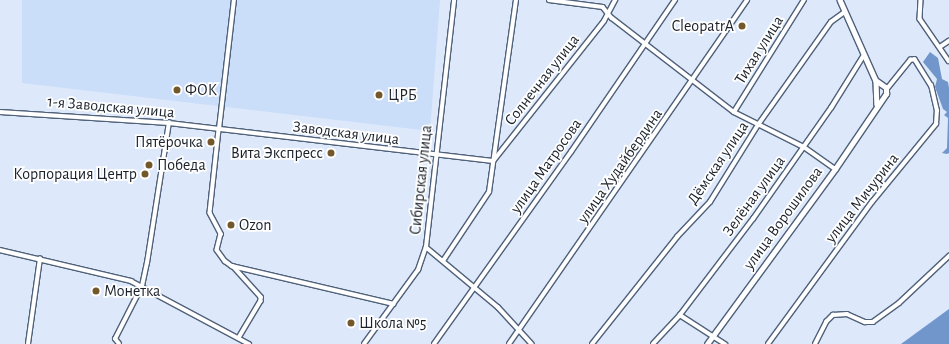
<!DOCTYPE html>
<meta charset="utf-8">
<style>
body{margin:0}
#map{position:relative;width:949px;height:344px;overflow:hidden;background:#dde9fb;font-family:"Alegreya Sans",sans-serif}
div>[style]{position:absolute}
.built>*{inset:0;background:#caddf9}
.water>*{inset:0;background:#7196cb}
.roads{filter:drop-shadow(1px 0 #50617a) drop-shadow(-1px 0 #50617a) drop-shadow(0 1px #50617a) drop-shadow(0 -1px #50617a)}
.minor>*{height:3.5px;margin:-1.75px;padding:0 1.75px;transform-origin:1.75px;border-radius:1.75px;background:#fff}
.tertiary>*{height:4.5px;margin:-2.25px;padding:0 2.25px;transform-origin:2.25px;border-radius:2.25px;background:#fff}
.dots>*{width:11px;height:11px;translate:-50% -50%;box-sizing:border-box;border:2px solid #fff;border-radius:50%}
span{translate:-50% -50%;white-space:nowrap;text-align:center;line-height:1.15;-webkit-text-stroke:3.5px #fff;paint-order:stroke}
.poi-label{font-size:16px;color:#1a212b}
.right{translate:-100% -50%;text-align:right}
.left{translate:0 -50%;text-align:left}
.street-label{font-size:16px;color:#1a212b}
</style>
<div id="map">
<div class="built">
<div style="clip-path:polygon(22px 0,440px 0,430px 131px,22px 83px)"></div>
</div>
<div class="water">
<div style="clip-path:polygon(930px 52px,938px 58px,942px 79px,948px 82px,949px 88px,949px 153px,947px 154px,942px 153px,947px 148px,948px 118px,944px 115px,947px 112px,943px 109px,935px 87px,937px 79px,923px 62px)"></div>
<div style="clip-path:polygon(949px 309px,949px 344px,901px 344px)"></div>
</div>
<div class="roads">
<div class="minor">
<div style="left:549px;top:0;width:54px;rotate:7.4deg"></div>
<div style="left:603px;top:7px;width:14px;rotate:51deg"></div>
<div style="left:612px;top:18px;width:154px;rotate:37.6deg"></div>
<div style="left:734px;top:112px;width:78px;rotate:26.6deg"></div>
<div style="left:804px;top:147px;width:38px;rotate:35deg"></div>
<div style="left:921px;top:0;width:19px;rotate:93deg"></div>
<div style="left:920px;top:19px;width:51px;rotate:55.4deg"></div>
<div style="left:940px;top:47px;width:11px;rotate:-34deg"></div>
<div style="left:0;top:112px;width:169px;rotate:3.7deg"></div>
<div style="left:169px;top:123px;width:326px;rotate:6.7deg"></div>
<div style="left:734px;top:112px;width:132px;rotate:-58deg"></div>
<div style="left:219px;top:129px;width:130px;rotate:-83.4deg"></div>
<div style="left:219px;top:130px;width:83px;rotate:96.2deg"></div>
<div style="left:210px;top:213px;width:24px;rotate:62deg"></div>
<div style="left:221px;top:234px;width:16px;rotate:104deg"></div>
<div style="left:217px;top:250px;width:14px;rotate:54deg"></div>
<div style="left:225px;top:261px;width:9px;rotate:36deg"></div>
<div style="left:232px;top:266px;width:166px;rotate:13.2deg"></div>
<div style="left:494px;top:160px;width:177px;rotate:-51.6deg"></div>
<div style="left:604px;top:21px;width:24px;rotate:-62deg"></div>
<div style="left:426px;top:247px;width:94px;rotate:39.8deg"></div>
<div style="left:498px;top:307px;width:50px;rotate:47.4deg"></div>
<div style="left:0;top:250px;width:135px;rotate:13.3deg"></div>
<div style="left:131px;top:281px;width:134px;rotate:28.1deg"></div>
<div style="left:443px;top:261px;width:83px;rotate:-56.3deg"></div>
<div style="left:489px;top:192px;width:194px;rotate:-82deg"></div>
<div style="left:233px;top:266px;width:42px;rotate:47.9deg"></div>
<div style="left:261px;top:297px;width:4px;rotate:90deg"></div>
<div style="left:261px;top:301px;width:43px;rotate:120.7deg"></div>
<div style="left:680px;top:315px;width:54px;rotate:32.8deg"></div>
<div style="left:28px;top:344px;width:86px;rotate:-82deg"></div>
<div style="left:119px;top:344px;width:6px;rotate:-129deg"></div>
<div style="left:115px;top:339px;width:59px;rotate:-63deg"></div>
<div style="left:142px;top:286px;width:24px;rotate:-78deg"></div>
<div style="left:147px;top:263px;width:142px;rotate:-81.1deg"></div>
<div style="left:364px;top:344px;width:92px;rotate:-53.9deg"></div>
<div style="left:418px;top:270px;width:24px;rotate:-71deg"></div>
<div style="left:426px;top:247px;width:249px;rotate:-83.5deg"></div>
<div style="left:434px;top:344px;width:236px;rotate:-54.5deg"></div>
<div style="left:571px;top:152px;width:184px;rotate:-55.6deg"></div>
<div style="left:509px;top:344px;width:418px;rotate:-55.3deg"></div>
<div style="left:592px;top:344px;width:137px;rotate:-51.5deg"></div>
<div style="left:677px;top:237px;width:48px;rotate:-46.7deg"></div>
<div style="left:710px;top:202px;width:91px;rotate:-58.1deg"></div>
<div style="left:758px;top:125px;width:126px;rotate:-54.7deg"></div>
<div style="left:831px;top:22px;width:17px;rotate:-36deg"></div>
<div style="left:653px;top:344px;width:40px;rotate:-47deg"></div>
<div style="left:680px;top:315px;width:121px;rotate:-52.8deg"></div>
<div style="left:753px;top:219px;width:136px;rotate:-54.9deg"></div>
<div style="left:831px;top:108px;width:62px;rotate:-58.1deg"></div>
<div style="left:768px;top:344px;width:176px;rotate:-53.8deg"></div>
<div style="left:872px;top:202px;width:101px;rotate:-50.6deg"></div>
<div style="left:936px;top:124px;width:13px;rotate:-86deg"></div>
<div style="left:937px;top:111px;width:26px;rotate:-103deg"></div>
<div style="left:931px;top:86px;width:31px;rotate:-122deg"></div>
<div style="left:915px;top:60px;width:4px;rotate:180deg"></div>
<div style="left:911px;top:60px;width:38px;rotate:129deg"></div>
<div style="left:815px;top:344px;width:25px;rotate:-63deg"></div>
<div style="left:826px;top:322px;width:10px;rotate:-45deg"></div>
<div style="left:833px;top:315px;width:14px;rotate:-4deg"></div>
<div style="left:847px;top:314px;width:20px;rotate:24deg"></div>
<div style="left:865px;top:322px;width:8px"></div>
<div style="left:873px;top:322px;width:32px;rotate:-36deg"></div>
<div style="left:899px;top:303px;width:69px;rotate:-43.2deg"></div>
</div>
<div class="tertiary">
<div style="left:840px;top:0;width:89px;rotate:66deg"></div>
<div style="left:876px;top:81px;width:23px;rotate:88deg"></div>
<div style="left:707px;top:344px;width:217px;rotate:-53.8deg"></div>
<div style="left:835px;top:169px;width:91px;rotate:-55.8deg"></div>
<div style="left:886px;top:94px;width:6px;rotate:-90deg"></div>
<div style="left:886px;top:88px;width:12px;rotate:-145deg"></div>
</div>
</div>
<div class="dots">
<div style="left:742px;top:26px;background:#72582a"></div>
<div style="left:177px;top:90px;background:#72582a"></div>
<div style="left:379px;top:95px;background:#72582a"></div>
<div style="left:211px;top:142px;background:#72582a"></div>
<div style="left:331px;top:153px;background:#72582a"></div>
<div style="left:149px;top:165px;background:#72582a"></div>
<div style="left:145px;top:174px;background:#72582a"></div>
<div style="left:231px;top:225px;background:#72582a"></div>
<div style="left:96px;top:291px;background:#72582a"></div>
<div style="left:351px;top:323px;background:#72582a"></div>
</div>
<div class="poi-label">
<span class="right" style="left:734px;top:26px">CleopatrA</span>
<span class="left" style="left:185px;top:90px">ФОК</span>
<span class="left" style="left:388px;top:95px">ЦРБ</span>
<span class="right" style="left:203px;top:142px">Пятёрочка</span>
<span class="right" style="left:323px;top:153px">Вита Экспресс</span>
<span class="left" style="left:157px;top:165px">Победа</span>
<span class="right" style="left:137px;top:174px">Корпорация Центр</span>
<span class="left" style="left:239px;top:225px">Ozon</span>
<span class="left" style="left:104px;top:291px">Монетка</span>
<span class="left" style="left:359px;top:323px">Школа №5</span>
</div>
<div class="street-label">
<span style="left:759px;top:50px;rotate:-58deg">Тихая улица</span>
<span style="left:542px;top:80px;rotate:-52deg">Солнечная улица</span>
<span style="left:111px;top:107px;rotate:5deg">1-я Заводская улица</span>
<span style="left:346px;top:133px;rotate:7deg">Заводская улица</span>
<span style="left:718px;top:163px;rotate:-56deg">Дёмская улица</span>
<span style="left:546px;top:166px;rotate:-55deg">улица Матросова</span>
<span style="left:620px;top:166px;rotate:-55deg">улица Худайбердина</span>
<span style="left:421px;top:180px;rotate:-84deg">Сибирская улица</span>
<span style="left:754px;top:196px;rotate:-54deg">Зелёная улица</span>
<span style="left:862px;top:198px;rotate:-52deg">улица Мичурина</span>
<span style="left:783px;top:218px;rotate:-54deg">улица Ворошилова</span>
</div>
</div>
